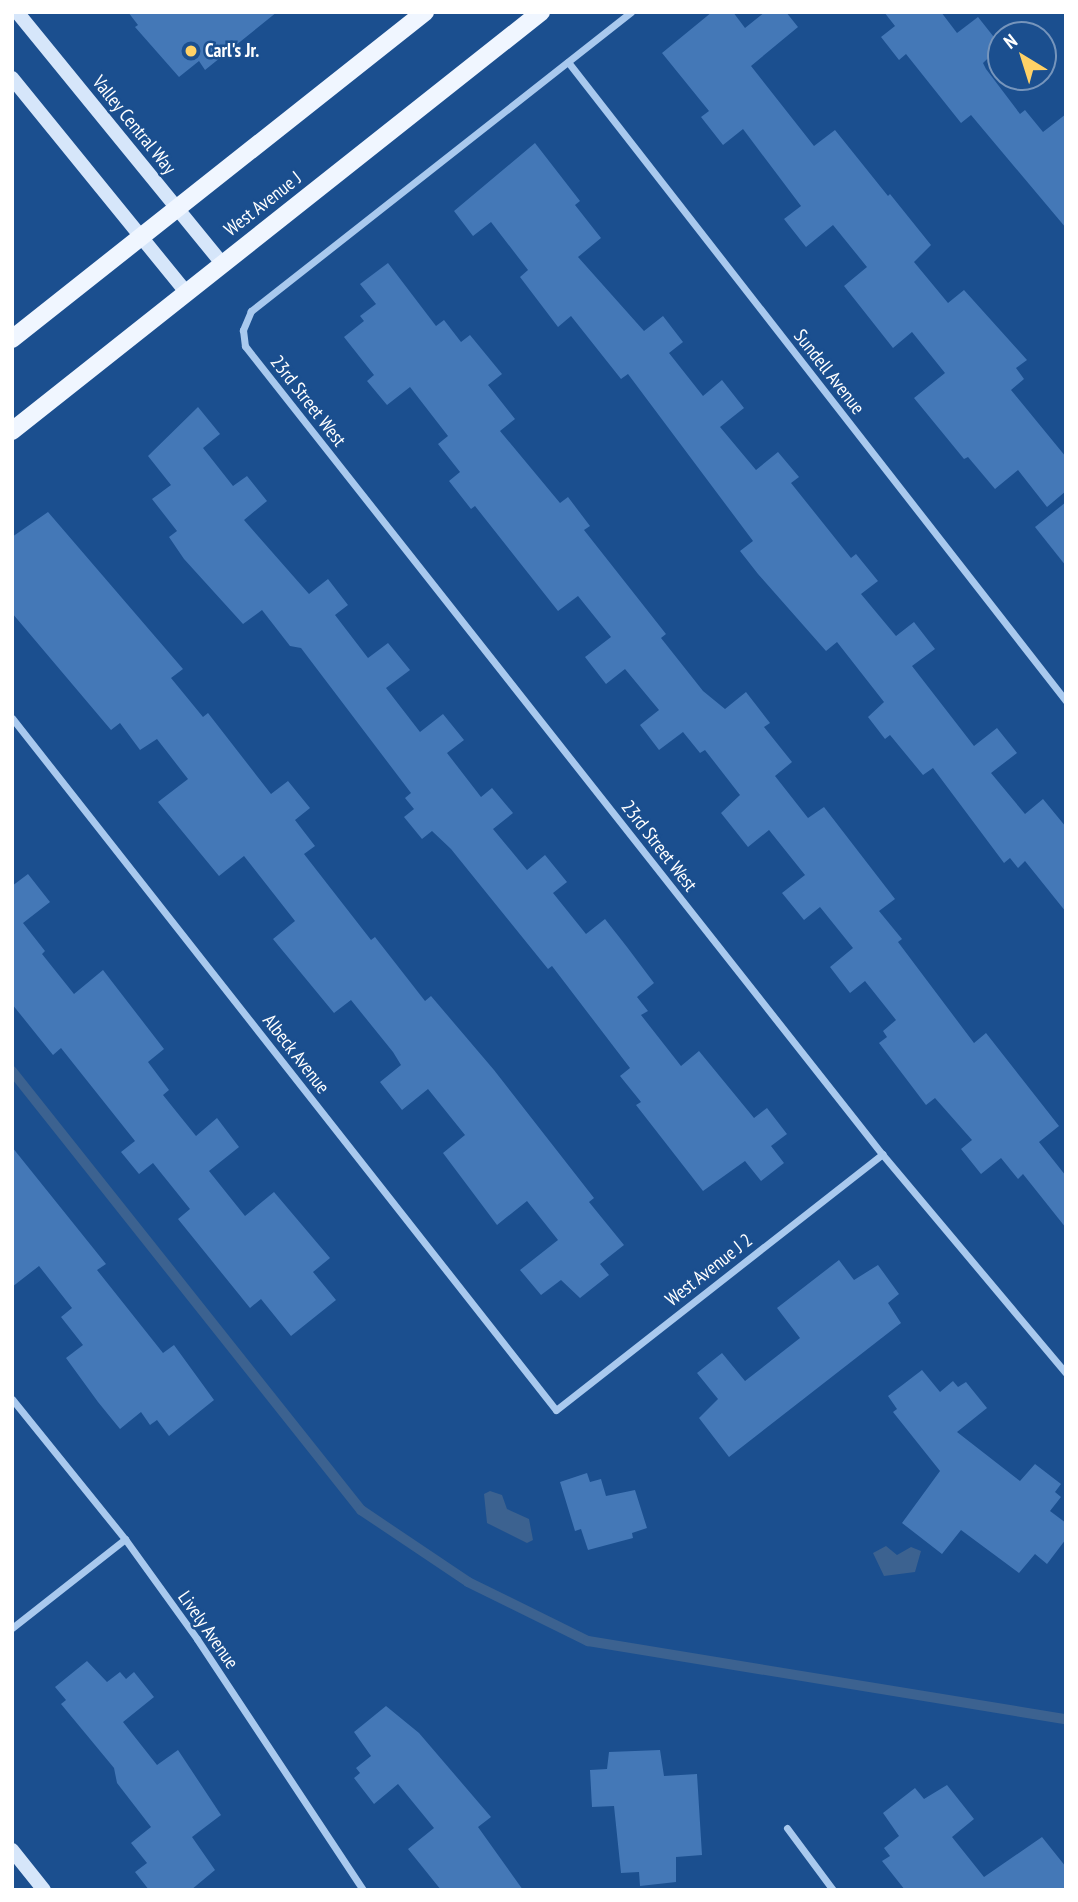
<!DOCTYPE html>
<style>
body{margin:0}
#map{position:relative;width:1078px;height:1902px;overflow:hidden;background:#1b4f8f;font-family:"PT Sans Narrow",sans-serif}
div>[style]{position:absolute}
.water>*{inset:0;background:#3c6290}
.stream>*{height:10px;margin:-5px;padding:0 5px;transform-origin:5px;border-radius:5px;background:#3c6290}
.building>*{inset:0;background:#4478b7}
.street>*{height:7px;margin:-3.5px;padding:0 3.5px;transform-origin:3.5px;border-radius:3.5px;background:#a9c9ee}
.secondary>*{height:14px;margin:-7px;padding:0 7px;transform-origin:7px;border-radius:7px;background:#d6e6fa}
.primary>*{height:18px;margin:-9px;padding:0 9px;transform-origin:9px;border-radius:9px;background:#f0f6ff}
.dots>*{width:19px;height:19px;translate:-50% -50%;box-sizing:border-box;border:4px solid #1b4f8f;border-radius:50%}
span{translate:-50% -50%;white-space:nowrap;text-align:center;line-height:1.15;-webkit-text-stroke:5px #1b4f8f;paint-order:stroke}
.poi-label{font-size:19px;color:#fff;font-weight:700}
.left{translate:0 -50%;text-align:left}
.street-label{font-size:19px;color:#fff}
.frame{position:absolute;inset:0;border:14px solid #fff;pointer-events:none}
.north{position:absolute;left:987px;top:21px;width:70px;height:70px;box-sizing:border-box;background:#1b4f8f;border:2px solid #7695bc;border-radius:50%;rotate:322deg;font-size:19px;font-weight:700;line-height:28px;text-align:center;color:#fff}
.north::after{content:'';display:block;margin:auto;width:24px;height:32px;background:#ffd166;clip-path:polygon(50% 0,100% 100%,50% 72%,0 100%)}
</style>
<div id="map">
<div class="water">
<div style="clip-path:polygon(490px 1491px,502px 1495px,507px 1509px,529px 1519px,533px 1540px,527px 1543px,487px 1523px,484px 1494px)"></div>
<div style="clip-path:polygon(886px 1546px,897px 1555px,911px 1547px,921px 1551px,915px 1572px,884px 1576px,873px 1553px)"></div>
</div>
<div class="stream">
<div style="left:12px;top:1071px;width:561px;rotate:51.52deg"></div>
<div style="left:361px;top:1510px;width:129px;rotate:33.9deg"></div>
<div style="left:468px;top:1582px;width:134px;rotate:26.2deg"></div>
<div style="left:588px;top:1641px;width:484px;rotate:9.3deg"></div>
</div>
<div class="building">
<div style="clip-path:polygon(128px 12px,277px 12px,205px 70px,199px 61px,179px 77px,135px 27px,138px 25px)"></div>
<div style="clip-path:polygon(712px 12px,733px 12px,745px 28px,765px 12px,786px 12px,798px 27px,751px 66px,814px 146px,835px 130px,888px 196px,890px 194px,931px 245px,914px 262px,948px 303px,964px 290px,1027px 360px,1016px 368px,1024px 379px,1011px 390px,1066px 457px,1066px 491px,1047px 507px,1018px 470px,995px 489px,968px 457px,964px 459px,914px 398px,945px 373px,912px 332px,893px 348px,844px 286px,867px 267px,833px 225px,806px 247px,784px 219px,801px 206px,743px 129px,723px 145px,701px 117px,709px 111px,662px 53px)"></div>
<div style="clip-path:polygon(884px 12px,941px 12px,957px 33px,978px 17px,1001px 46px,983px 63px,986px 69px,1020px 114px,1025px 110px,1043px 132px,1066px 114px,1066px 228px,971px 115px,961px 123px,906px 54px,899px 60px,881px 37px,895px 26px)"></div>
<div style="clip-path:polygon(535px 143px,580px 201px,575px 205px,601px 238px,578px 257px,644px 331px,663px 316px,683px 342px,669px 353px,703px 396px,722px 380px,744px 408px,720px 427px,756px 470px,778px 452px,799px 477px,791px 483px,851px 558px,856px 554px,878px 581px,861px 594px,896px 636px,914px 622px,935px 649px,912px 666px,974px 746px,997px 728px,1017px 753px,991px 773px,1025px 814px,1043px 799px,1066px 827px,1066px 912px,1025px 861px,1018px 868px,1010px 858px,1004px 863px,933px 768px,923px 775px,890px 735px,885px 739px,868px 717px,884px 702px,837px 642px,826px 651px,758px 574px,740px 551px,753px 541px,628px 374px,621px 379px,571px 316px,558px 327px,520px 277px,528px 270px,491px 222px,473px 236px,454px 211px)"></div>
<div style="clip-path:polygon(388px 263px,436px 326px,444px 320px,461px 342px,470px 335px,502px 374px,488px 385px,515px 419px,500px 431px,560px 503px,568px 497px,590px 526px,584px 530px,666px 634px,661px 638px,703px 691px,725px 709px,746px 692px,770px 723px,764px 727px,792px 762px,775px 776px,808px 818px,824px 807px,895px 899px,879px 911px,902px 939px,898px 942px,974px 1043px,986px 1033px,1059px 1126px,1039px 1142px,1066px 1176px,1066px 1228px,1023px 1174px,1018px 1179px,1001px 1158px,981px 1174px,961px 1149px,972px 1140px,935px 1098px,926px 1105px,879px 1043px,887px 1037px,883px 1031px,896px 1020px,865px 981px,850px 993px,830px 967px,853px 948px,820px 907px,804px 920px,782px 893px,805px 875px,769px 830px,748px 847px,721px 813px,740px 795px,705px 750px,700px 753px,683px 732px,659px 750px,640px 725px,659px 710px,625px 669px,606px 684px,585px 657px,611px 637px,578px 596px,558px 611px,475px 506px,471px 509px,449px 481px,460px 472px,438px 444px,448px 436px,410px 387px,387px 405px,367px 381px,374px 375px,344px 337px,364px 321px,360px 316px,376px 304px,360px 284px)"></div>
<div style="clip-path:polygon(198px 407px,220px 434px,203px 448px,233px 486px,247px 476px,267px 501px,244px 520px,309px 594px,328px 579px,348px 605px,335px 615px,368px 658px,388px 643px,410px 670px,386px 688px,420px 732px,443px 714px,464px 740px,447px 753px,481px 797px,492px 788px,513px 813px,493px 829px,527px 870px,545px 855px,567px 882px,553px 893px,586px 934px,605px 919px,627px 947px,654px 983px,637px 997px,648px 1011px,641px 1015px,681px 1066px,699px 1051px,754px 1118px,767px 1108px,787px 1134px,771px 1146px,784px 1163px,761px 1181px,745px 1161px,703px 1191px,636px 1105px,641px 1102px,620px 1076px,630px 1068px,552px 966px,548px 969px,451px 849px,432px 831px,422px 839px,404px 817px,414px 809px,405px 798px,411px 793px,301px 648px,290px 646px,262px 610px,243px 624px,184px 559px,169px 537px,177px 531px,152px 499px,171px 485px,148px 456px)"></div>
<div style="clip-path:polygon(1066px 502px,1066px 566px,1035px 527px)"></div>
<div style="clip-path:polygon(48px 512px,183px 669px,171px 678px,203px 717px,208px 713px,271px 794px,288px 781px,310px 808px,295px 820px,315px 846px,304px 854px,371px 940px,375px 937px,425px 1001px,431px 996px,494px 1070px,594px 1198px,589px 1202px,624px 1245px,600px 1264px,609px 1275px,580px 1298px,561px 1280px,541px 1295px,520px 1270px,558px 1240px,527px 1201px,497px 1225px,443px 1153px,465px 1135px,428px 1089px,402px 1110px,380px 1082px,401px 1065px,393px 1052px,351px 1000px,334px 1013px,273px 939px,295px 921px,244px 856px,219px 876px,158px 802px,188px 779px,157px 739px,140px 750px,120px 723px,111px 730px,12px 613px,12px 537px)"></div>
<div style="clip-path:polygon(28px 874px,50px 902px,23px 923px,45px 951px,42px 954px,74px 994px,103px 970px,164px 1049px,148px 1062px,169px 1090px,163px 1095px,196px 1136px,217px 1118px,239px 1147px,209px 1171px,245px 1216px,274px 1192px,330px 1258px,313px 1272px,336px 1300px,291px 1336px,261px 1299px,250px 1308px,178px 1219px,190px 1209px,153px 1163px,139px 1174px,121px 1152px,135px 1141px,61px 1048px,53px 1055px,12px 1004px,12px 886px)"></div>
<div style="clip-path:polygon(12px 1147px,106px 1264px,97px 1270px,163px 1353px,174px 1345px,214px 1400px,169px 1436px,157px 1420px,150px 1425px,141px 1412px,120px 1429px,98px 1402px,66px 1358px,83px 1345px,61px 1317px,72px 1308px,39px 1266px,12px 1287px)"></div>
<div style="clip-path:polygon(839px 1260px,854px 1280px,878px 1265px,899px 1294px,888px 1303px,901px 1323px,729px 1457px,699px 1418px,718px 1399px,697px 1373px,722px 1353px,745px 1381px,800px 1338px,777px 1308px)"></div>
<div style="clip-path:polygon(922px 1370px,940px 1392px,953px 1381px,958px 1387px,966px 1382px,987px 1408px,957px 1432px,1020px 1481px,1035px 1464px,1061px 1484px,1055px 1492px,1061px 1497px,1050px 1511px,1066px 1523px,1066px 1539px,1047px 1564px,1035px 1554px,1019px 1573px,961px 1530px,942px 1554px,902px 1523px,940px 1471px,893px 1412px,897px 1409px,888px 1396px)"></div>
<div style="clip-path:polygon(587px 1473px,590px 1482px,601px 1479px,606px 1496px,635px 1490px,647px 1528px,632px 1533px,633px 1538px,588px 1550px,581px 1529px,575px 1531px,560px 1482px)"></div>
<div style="clip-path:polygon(87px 1661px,107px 1682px,120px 1672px,126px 1679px,134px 1672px,154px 1697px,123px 1722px,157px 1765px,178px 1750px,221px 1815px,192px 1837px,215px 1870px,191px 1890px,149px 1890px,135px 1872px,147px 1863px,131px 1843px,151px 1827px,117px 1783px,114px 1768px,61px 1704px,66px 1700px,55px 1687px)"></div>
<div style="clip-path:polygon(386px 1706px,419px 1733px,491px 1817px,478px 1827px,523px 1890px,441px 1890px,408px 1849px,434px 1828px,398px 1784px,374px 1804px,354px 1778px,360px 1773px,356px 1768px,371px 1756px,354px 1732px)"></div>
<div style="clip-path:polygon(660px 1750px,664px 1776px,697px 1774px,702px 1855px,676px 1857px,676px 1882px,640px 1886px,639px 1872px,621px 1873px,614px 1806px,592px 1807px,590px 1770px,607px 1769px,609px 1752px)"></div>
<div style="clip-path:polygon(947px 1785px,974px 1819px,952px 1837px,984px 1877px,1042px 1837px,1066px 1867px,1066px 1890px,905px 1890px,882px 1861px,890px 1856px,884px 1848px,899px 1836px,883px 1813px,915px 1788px,924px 1799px)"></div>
</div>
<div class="street">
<div style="left:631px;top:12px;width:484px;rotate:141.8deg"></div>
<div style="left:251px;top:311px;width:21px;rotate:113deg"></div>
<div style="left:243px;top:330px;width:16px;rotate:83deg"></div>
<div style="left:245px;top:346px;width:1029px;rotate:51.75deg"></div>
<div style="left:882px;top:1154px;width:286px;rotate:50deg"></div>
<div style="left:568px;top:62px;width:810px;rotate:52.07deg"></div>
<div style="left:12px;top:718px;width:880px;rotate:51.83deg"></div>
<div style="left:556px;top:1410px;width:415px;rotate:-38.1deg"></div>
<div style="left:12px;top:1399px;width:180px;rotate:51.1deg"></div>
<div style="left:125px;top:1539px;width:123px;rotate:54.2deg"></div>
<div style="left:197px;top:1639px;width:301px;rotate:56.5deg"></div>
<div style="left:12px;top:1628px;width:144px;rotate:-38.2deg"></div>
<div style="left:787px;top:1828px;width:77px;rotate:53.4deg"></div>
</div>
<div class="secondary">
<div style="left:17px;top:12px;width:324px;rotate:50.8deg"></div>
<div style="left:12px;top:78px;width:276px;rotate:50.9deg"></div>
<div style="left:12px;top:1850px;width:51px;rotate:51.3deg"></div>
</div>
<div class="primary">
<div style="left:12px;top:339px;width:527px;rotate:-38.37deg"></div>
<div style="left:12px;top:431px;width:675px;rotate:-38.38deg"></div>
</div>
<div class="dots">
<div style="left:191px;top:51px;background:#ffd166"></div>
</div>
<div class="poi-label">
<span class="left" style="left:205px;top:51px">Carl's Jr.</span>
</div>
<div class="street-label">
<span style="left:134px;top:125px;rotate:51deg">Valley Central Way</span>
<span style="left:263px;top:204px;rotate:-38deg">West Avenue J</span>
<span style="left:829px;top:372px;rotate:52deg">Sundell Avenue</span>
<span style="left:308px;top:401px;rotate:52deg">23rd Street West</span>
<span style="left:659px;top:846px;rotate:52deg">23rd Street West</span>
<span style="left:296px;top:1054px;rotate:52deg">Albeck Avenue</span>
<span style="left:709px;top:1270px;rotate:-38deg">West Avenue J 2</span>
<span style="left:208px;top:1630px;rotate:55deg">Lively Avenue</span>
</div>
<div class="frame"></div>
<div class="north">N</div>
</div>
